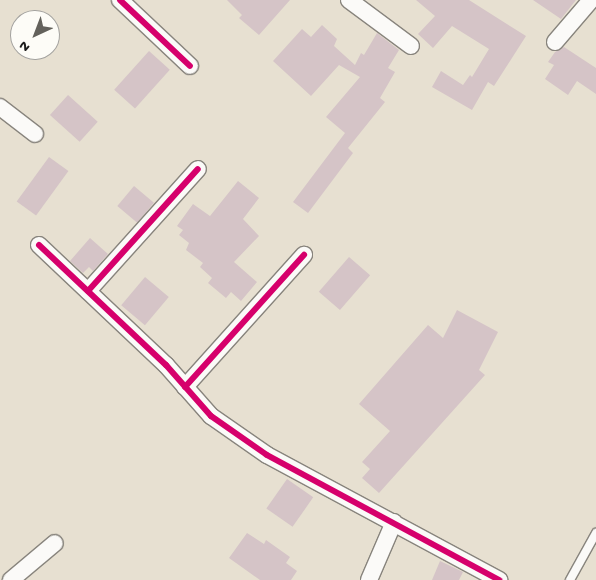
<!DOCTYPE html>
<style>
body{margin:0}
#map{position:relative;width:596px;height:580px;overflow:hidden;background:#e7e0d1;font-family:"Gochi Hand",sans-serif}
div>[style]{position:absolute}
.building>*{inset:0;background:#d5c4c7;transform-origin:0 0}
.roads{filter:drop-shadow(1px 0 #88847d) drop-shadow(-1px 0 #88847d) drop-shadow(0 1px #88847d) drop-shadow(0 -1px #88847d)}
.lane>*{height:8px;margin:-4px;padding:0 4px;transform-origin:4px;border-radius:4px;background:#fbfaf8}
.street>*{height:16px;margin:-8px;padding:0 8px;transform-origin:8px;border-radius:8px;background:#fbfaf8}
.cycleway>*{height:6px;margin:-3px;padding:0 3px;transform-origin:3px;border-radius:3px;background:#d6006c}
span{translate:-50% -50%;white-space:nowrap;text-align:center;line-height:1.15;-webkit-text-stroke:4px #fdfcf7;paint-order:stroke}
.north{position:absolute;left:10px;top:10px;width:50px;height:50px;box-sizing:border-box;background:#fdfcf7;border:1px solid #a3a29f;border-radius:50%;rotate:223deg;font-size:14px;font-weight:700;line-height:20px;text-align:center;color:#1c1c1c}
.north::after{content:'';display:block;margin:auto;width:18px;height:22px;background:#63615b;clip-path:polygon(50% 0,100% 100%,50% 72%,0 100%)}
</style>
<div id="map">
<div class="building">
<div style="clip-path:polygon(227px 0,290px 0,259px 35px,239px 18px,242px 15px)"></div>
<div style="clip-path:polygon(416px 0,469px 0,526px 36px,494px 86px,488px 82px,472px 110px,432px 87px,441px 71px,463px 85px,470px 75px,472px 77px,489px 49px,452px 26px,433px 48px,418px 34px,435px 16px)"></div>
<div style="clip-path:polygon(533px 0,576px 0,561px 19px)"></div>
<div style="clip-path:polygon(322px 25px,337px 39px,334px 46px,355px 65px,361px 53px,364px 55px,377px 33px,399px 50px,388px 68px,395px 72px,380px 98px,385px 102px,348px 148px,353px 153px,308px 213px,293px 202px,345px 133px,326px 117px,360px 77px,339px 65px,311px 96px,273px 61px,302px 29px,311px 37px)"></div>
<div style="clip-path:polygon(564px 47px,596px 68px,596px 94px,577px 81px,568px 95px,545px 79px,554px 65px,548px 62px,555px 52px)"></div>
<div style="left:149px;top:51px;width:28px;height:52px;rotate:42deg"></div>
<div style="left:68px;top:95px;width:40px;height:27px;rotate:42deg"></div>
<div style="left:49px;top:157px;width:24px;height:55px;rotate:36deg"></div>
<div style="clip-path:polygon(238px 181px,259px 198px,243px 219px,259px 236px,234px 262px,257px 282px,241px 301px,231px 292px,226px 298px,208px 283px,212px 278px,200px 267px,203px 263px,186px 250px,189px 243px,179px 235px,183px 230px,177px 226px,193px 204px,210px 216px)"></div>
<div style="left:134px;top:186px;width:26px;height:26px;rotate:40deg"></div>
<div style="clip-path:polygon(90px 238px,108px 254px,93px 271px,89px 267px,83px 273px,70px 261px)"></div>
<div style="left:349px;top:257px;width:28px;height:46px;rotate:41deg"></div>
<div style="left:145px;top:277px;width:31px;height:37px;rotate:40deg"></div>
<div style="clip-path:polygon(457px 310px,498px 332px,479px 370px,485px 375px,379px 493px,362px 478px,370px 469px,362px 462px,390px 431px,359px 404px,428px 325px,443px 338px)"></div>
<div style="left:287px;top:479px;width:32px;height:36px;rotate:35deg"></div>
<div style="clip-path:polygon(247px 533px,264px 544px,266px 540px,290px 557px,286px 563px,297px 571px,291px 580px,260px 580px,229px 558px)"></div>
<div style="clip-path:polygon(440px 561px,463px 572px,459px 580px,432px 580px)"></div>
</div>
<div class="roads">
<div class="lane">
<div style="left:570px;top:580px;width:54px;rotate:-61deg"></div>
</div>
<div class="street">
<div style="left:120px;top:0;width:96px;rotate:43.3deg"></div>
<div style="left:349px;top:0;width:77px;rotate:36.6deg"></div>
<div style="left:555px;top:42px;width:55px;rotate:-49.4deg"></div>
<div style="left:0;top:107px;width:44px;rotate:37.6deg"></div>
<div style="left:39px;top:245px;width:175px;rotate:43.4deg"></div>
<div style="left:166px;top:365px;width:68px;rotate:48.6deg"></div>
<div style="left:211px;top:416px;width:68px;rotate:34.9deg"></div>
<div style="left:267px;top:455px;width:264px;rotate:28.3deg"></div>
<div style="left:88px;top:291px;width:164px;rotate:-48deg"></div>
<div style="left:185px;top:387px;width:178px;rotate:-48deg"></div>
<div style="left:11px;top:580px;width:57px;rotate:-40.1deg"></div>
<div style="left:369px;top:580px;width:63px;rotate:-66.7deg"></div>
</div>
</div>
<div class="cycleway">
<div style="left:120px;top:0;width:96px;rotate:43.3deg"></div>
<div style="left:39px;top:245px;width:175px;rotate:43.4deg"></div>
<div style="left:166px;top:365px;width:68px;rotate:48.6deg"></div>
<div style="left:211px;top:416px;width:68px;rotate:34.9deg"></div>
<div style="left:267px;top:455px;width:264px;rotate:28.3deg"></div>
<div style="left:88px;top:291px;width:164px;rotate:-48deg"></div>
<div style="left:185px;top:387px;width:178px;rotate:-48deg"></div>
</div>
<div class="north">N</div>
</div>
